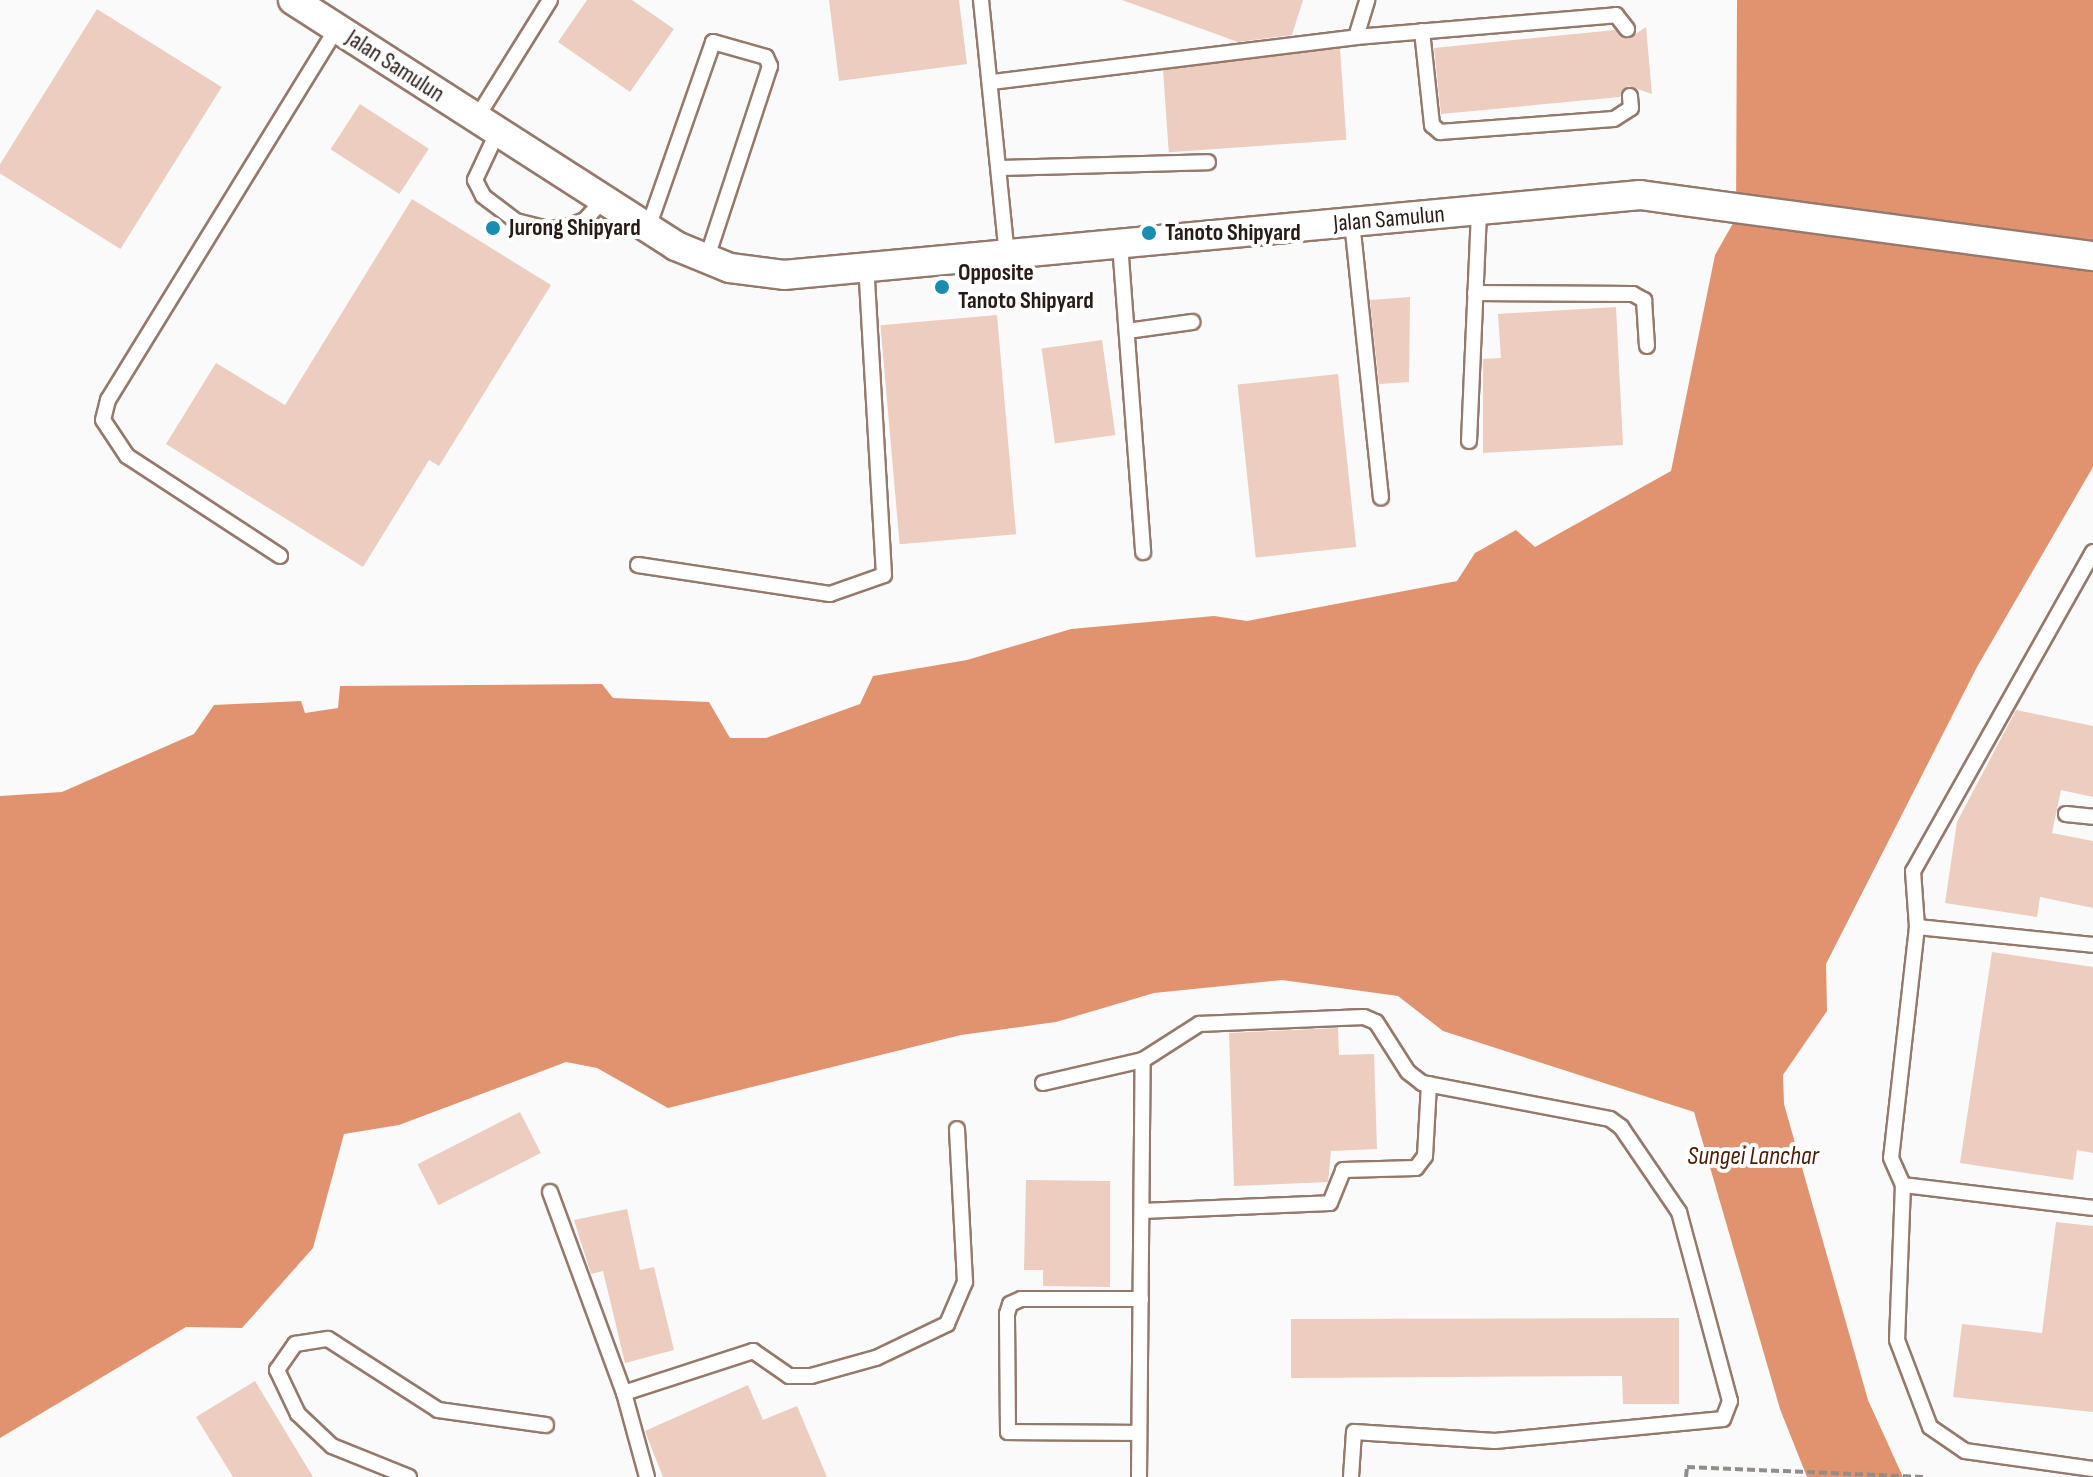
<!DOCTYPE html>
<style>
body{margin:0}
#map{position:relative;width:2093px;height:1477px;overflow:hidden;background:#fafafa;font-family:"Sofia Sans Condensed",sans-serif}
div>[style]{position:absolute}
.water>*{inset:0;background:#e1936f}
.building>*{inset:0;background:#eccdbf;transform-origin:0 0}
.path>*{height:4px;margin-top:-2px;transform-origin:0;background:repeating-linear-gradient(90deg,#928d8b 0 8px,transparent 0 12px)}
.roads{filter:drop-shadow(2px 0 #95796d) drop-shadow(-2px 0 #95796d) drop-shadow(0 2px #95796d) drop-shadow(0 -2px #95796d)}
.service>*{height:14px;margin:-7px;padding:0 7px;transform-origin:7px;border-radius:7px;background:#fff}
.minor>*{height:28px;margin:-14px;padding:0 14px;transform-origin:14px;border-radius:14px;background:#fff}
.dots>*{width:22px;height:22px;translate:-50% -50%;box-sizing:border-box;border:4px solid #fff;border-radius:50%}
span{translate:-50% -50%;white-space:nowrap;text-align:center;line-height:1.15;-webkit-text-stroke:8px #fff;paint-order:stroke}
.street-label{font-size:24px;color:#261b17}
.poi-label{font-size:24px;color:#261b17;font-weight:700}
.left{translate:0 -50%;text-align:left}
.water-label{font-size:26px;color:#4c1b01;font-style:italic}
</style>
<div id="map">
<div class="water">
<div style="clip-path:polygon(1737px 0,2093px 0,2093px 467px,1977px 667px,1826px 964px,1827px 1011px,1783px 1075px,1784px 1104px,1868px 1400px,1903px 1477px,1807px 1477px,1780px 1409px,1694px 1112px,1443px 1031px,1398px 996px,1282px 980px,1154px 993px,1056px 1022px,961px 1035px,668px 1108px,597px 1068px,566px 1062px,399px 1125px,344px 1134px,313px 1248px,242px 1328px,186px 1327px,0 1438px,0 796px,62px 792px,194px 734px,214px 705px,301px 701px,305px 713px,338px 708px,340px 686px,602px 684px,613px 698px,709px 702px,730px 738px,766px 738px,860px 704px,873px 676px,967px 660px,1071px 629px,1214px 616px,1247px 621px,1457px 581px,1475px 553px,1516px 530px,1535px 547px,1671px 471px,1715px 255px,1736px 218px)"></div>
</div>
<div class="building">
<div style="clip-path:polygon(587px 0,632px 0,674px 29px,630px 92px,558px 42px)"></div>
<div style="clip-path:polygon(829px 0,959px 0,967px 64px,839px 81px)"></div>
<div style="clip-path:polygon(1122px 0,1303px 0,1292px 35px,1238px 42px)"></div>
<div style="left:97px;top:9px;width:147px;height:191px;rotate:32deg"></div>
<div style="clip-path:polygon(1646px 27px,1652px 94px,1628px 86px,1620px 97px,1441px 114px,1434px 48px,1615px 30px,1628px 39px)"></div>
<div style="left:1340px;top:49px;width:91px;height:178px;rotate:86deg"></div>
<div style="left:360px;top:104px;width:82px;height:54px;rotate:33deg"></div>
<div style="clip-path:polygon(412px 199px,551px 285px,439px 466px,429px 460px,363px 567px,166px 444px,216px 363px,285px 405px)"></div>
<div style="clip-path:polygon(1410px 297px,1409px 382px,1379px 384px,1370px 300px)"></div>
<div style="clip-path:polygon(1616px 307px,1623px 445px,1483px 453px,1483px 359px,1501px 358px,1498px 314px)"></div>
<div style="left:997px;top:315px;width:220px;height:117px;rotate:85deg"></div>
<div style="left:1102px;top:340px;width:96px;height:61px;rotate:82deg"></div>
<div style="left:1338px;top:374px;width:174px;height:101px;rotate:84deg"></div>
<div style="clip-path:polygon(2016px 710px,2093px 726px,2093px 797px,2061px 790px,2052px 833px,2093px 841px,2093px 908px,2040px 897px,2037px 917px,1945px 903px,1957px 822px)"></div>
<div style="clip-path:polygon(1992px 952px,2093px 967px,2093px 1153px,2077px 1150px,2073px 1180px,1960px 1163px)"></div>
<div style="clip-path:polygon(1338px 1028px,1339px 1055px,1374px 1054px,1377px 1149px,1331px 1151px,1328px 1182px,1234px 1186px,1229px 1033px)"></div>
<div style="left:520px;top:1112px;width:46px;height:115px;rotate:63deg"></div>
<div style="clip-path:polygon(1026px 1180px,1110px 1181px,1110px 1287px,1043px 1286px,1043px 1270px,1024px 1270px)"></div>
<div style="clip-path:polygon(627px 1209px,640px 1270px,654px 1267px,674px 1350px,625px 1363px,603px 1271px,591px 1274px,574px 1220px)"></div>
<div style="clip-path:polygon(2056px 1222px,2093px 1226px,2093px 1412px,1953px 1397px,1962px 1324px,2042px 1333px)"></div>
<div style="clip-path:polygon(1679px 1318px,1679px 1404px,1623px 1404px,1622px 1376px,1291px 1378px,1291px 1319px)"></div>
<div style="clip-path:polygon(255px 1381px,313px 1477px,233px 1477px,196px 1417px)"></div>
<div style="clip-path:polygon(748px 1385px,763px 1420px,797px 1406px,827px 1477px,663px 1477px,645px 1431px)"></div>
</div>
<div class="path">
<div style="left:1686px;top:1477px;width:10px;rotate:-84deg"></div>
<div style="left:1687px;top:1467px;width:237px;rotate:2.4deg"></div>
</div>
<div class="roads">
<div class="service">
<div style="left:981px;top:0;width:255px;rotate:84.2deg"></div>
<div style="left:1422px;top:31px;width:95px;rotate:83.9deg"></div>
<div style="left:1432px;top:125px;width:11px;rotate:41deg"></div>
<div style="left:1440px;top:132px;width:174px;rotate:-4.3deg"></div>
<div style="left:1614px;top:119px;width:20px;rotate:-33deg"></div>
<div style="left:1631px;top:108px;width:12px;rotate:-95deg"></div>
<div style="left:1356px;top:37px;width:39px;rotate:-73deg"></div>
<div style="left:992px;top:82px;width:367px;rotate:-7deg"></div>
<div style="left:1356px;top:37px;width:261px;rotate:-4.8deg"></div>
<div style="left:1616px;top:15px;width:18px;rotate:52deg"></div>
<div style="left:476px;top:119px;width:140px;rotate:-58.1deg"></div>
<div style="left:497px;top:133px;width:52px;rotate:115.1deg"></div>
<div style="left:475px;top:180px;width:18px;rotate:63deg"></div>
<div style="left:483px;top:196px;width:41px;rotate:37.1deg"></div>
<div style="left:516px;top:221px;width:34px;rotate:14deg"></div>
<div style="left:549px;top:229px;width:21px;rotate:-8deg"></div>
<div style="left:570px;top:226px;width:16px;rotate:-22deg"></div>
<div style="left:585px;top:220px;width:27px;rotate:-48deg"></div>
<div style="left:999px;top:168px;width:209px;rotate:-1.6deg"></div>
<div style="left:1352px;top:222px;width:277px;rotate:84deg"></div>
<div style="left:648px;top:228px;width:197px;rotate:-70.7deg"></div>
<div style="left:713px;top:42px;width:55px;rotate:15.8deg"></div>
<div style="left:766px;top:57px;width:10px;rotate:66deg"></div>
<div style="left:770px;top:66px;width:202px;rotate:108.2deg"></div>
<div style="left:1120px;top:244px;width:309px;rotate:85.7deg"></div>
<div style="left:1475px;top:293px;width:158px;rotate:0.4deg"></div>
<div style="left:1633px;top:294px;width:13px;rotate:29deg"></div>
<div style="left:1644px;top:300px;width:46px;rotate:86.3deg"></div>
<div style="left:1127px;top:331px;width:66px;rotate:-7.9deg"></div>
<div style="left:1469px;top:441px;width:231px;rotate:-87.5deg"></div>
<div style="left:2093px;top:552px;width:366px;rotate:119.4deg"></div>
<div style="left:1913px;top:871px;width:56px;rotate:85.9deg"></div>
<div style="left:1917px;top:927px;width:232px;rotate:96.4deg"></div>
<div style="left:1891px;top:1158px;width:30px;rotate:66deg"></div>
<div style="left:1903px;top:1185px;width:155px;rotate:92.2deg"></div>
<div style="left:1897px;top:1340px;width:93px;rotate:69.2deg"></div>
<div style="left:1930px;top:1427px;width:42px;rotate:34.4deg"></div>
<div style="left:1965px;top:1451px;width:129px;rotate:8deg"></div>
<div style="left:280px;top:556px;width:183px;rotate:-146.8deg"></div>
<div style="left:127px;top:456px;width:43px;rotate:-123.7deg"></div>
<div style="left:103px;top:420px;width:21px;rotate:-76deg"></div>
<div style="left:108px;top:400px;width:437px;rotate:-58.4deg"></div>
<div style="left:638px;top:565px;width:194px;rotate:8.6deg"></div>
<div style="left:830px;top:594px;width:57px;rotate:-19.4deg"></div>
<div style="left:884px;top:575px;width:309px;rotate:-93.3deg"></div>
<div style="left:2066px;top:814px;width:27px;rotate:6deg"></div>
<div style="left:1917px;top:927px;width:177px;rotate:5.8deg"></div>
<div style="left:1043px;top:1083px;width:103px;rotate:-13deg"></div>
<div style="left:1143px;top:1060px;width:67px;rotate:-32.7deg"></div>
<div style="left:1199px;top:1024px;width:165px;rotate:-2.4deg"></div>
<div style="left:1364px;top:1017px;width:13px;rotate:23deg"></div>
<div style="left:1376px;top:1022px;width:59px;rotate:57.4deg"></div>
<div style="left:1408px;top:1072px;width:18px;rotate:38deg"></div>
<div style="left:1422px;top:1083px;width:191px;rotate:10.8deg"></div>
<div style="left:1610px;top:1119px;width:14px;rotate:36deg"></div>
<div style="left:1621px;top:1127px;width:103px;rotate:55.7deg"></div>
<div style="left:1679px;top:1212px;width:196px;rotate:74.9deg"></div>
<div style="left:1730px;top:1401px;width:19px;rotate:111deg"></div>
<div style="left:1723px;top:1419px;width:229px;rotate:174.5deg"></div>
<div style="left:1495px;top:1441px;width:141px;rotate:-176.3deg"></div>
<div style="left:1354px;top:1432px;width:45px;rotate:93.8deg"></div>
<div style="left:1903px;top:1185px;width:191px;rotate:6.9deg"></div>
<div style="left:550px;top:1192px;width:214px;rotate:69.8deg"></div>
<div style="left:624px;top:1393px;width:87px;rotate:74.7deg"></div>
<div style="left:1142px;top:1211px;width:188px;rotate:-2.4deg"></div>
<div style="left:1330px;top:1203px;width:35px;rotate:-68deg"></div>
<div style="left:1343px;top:1170px;width:73px;rotate:-1.6deg"></div>
<div style="left:1416px;top:1168px;width:15px;rotate:-53deg"></div>
<div style="left:1425px;top:1156px;width:72px;rotate:-86.8deg"></div>
<div style="left:624px;top:1393px;width:136px;rotate:-18deg"></div>
<div style="left:753px;top:1351px;width:44px;rotate:34.8deg"></div>
<div style="left:789px;top:1376px;width:22px"></div>
<div style="left:811px;top:1376px;width:67px;rotate:-15.5deg"></div>
<div style="left:876px;top:1358px;width:79px;rotate:-25.6deg"></div>
<div style="left:947px;top:1324px;width:46px;rotate:-66.8deg"></div>
<div style="left:965px;top:1282px;width:153px;rotate:-93deg"></div>
<div style="left:1139px;top:1433px;width:131px;rotate:-179.6deg"></div>
<div style="left:1008px;top:1432px;width:118px;rotate:-90.5deg"></div>
<div style="left:1007px;top:1314px;width:10px;rotate:-73deg"></div>
<div style="left:1010px;top:1304px;width:12px;rotate:-24deg"></div>
<div style="left:1021px;top:1299px;width:120px"></div>
<div style="left:409px;top:1477px;width:83px;rotate:-158.1deg"></div>
<div style="left:332px;top:1446px;width:47px;rotate:-136.7deg"></div>
<div style="left:298px;top:1414px;width:49px;rotate:-115.5deg"></div>
<div style="left:277px;top:1370px;width:32px;rotate:-55deg"></div>
<div style="left:295px;top:1344px;width:33px;rotate:-9deg"></div>
<div style="left:328px;top:1339px;width:131px;rotate:32.8deg"></div>
<div style="left:438px;top:1410px;width:109px;rotate:7.9deg"></div>
<div style="left:1139px;top:1477px;width:417px;rotate:-89.5deg"></div>
</div>
<div class="minor">
<div style="left:293px;top:0;width:455px;rotate:32.7deg"></div>
<div style="left:676px;top:246px;width:58px;rotate:22.2deg"></div>
<div style="left:730px;top:268px;width:54px;rotate:7.4deg"></div>
<div style="left:784px;top:275px;width:860px;rotate:-5.34deg"></div>
<div style="left:1640px;top:195px;width:457px;rotate:7.7deg"></div>
</div>
</div>
<div class="dots">
<div style="left:493px;top:228px;background:#188db0"></div>
<div style="left:1149px;top:233px;background:#188db0"></div>
<div style="left:942px;top:287px;background:#188db0"></div>
</div>
<div class="street-label">
<span style="left:395px;top:66px;rotate:33deg">Jalan Samulun</span>
<span style="left:1389px;top:219px;rotate:-5deg">Jalan Samulun</span>
</div>
<div class="poi-label">
<span class="left" style="left:509px;top:228px">Jurong Shipyard</span>
<span class="left" style="left:1165px;top:233px">Tanoto Shipyard</span>
<span class="left" style="left:958px;top:287px">Opposite<br>Tanoto Shipyard</span>
</div>
<div class="water-label">
<span style="left:1753px;top:1157px">Sungei Lanchar</span>
</div>
</div>
